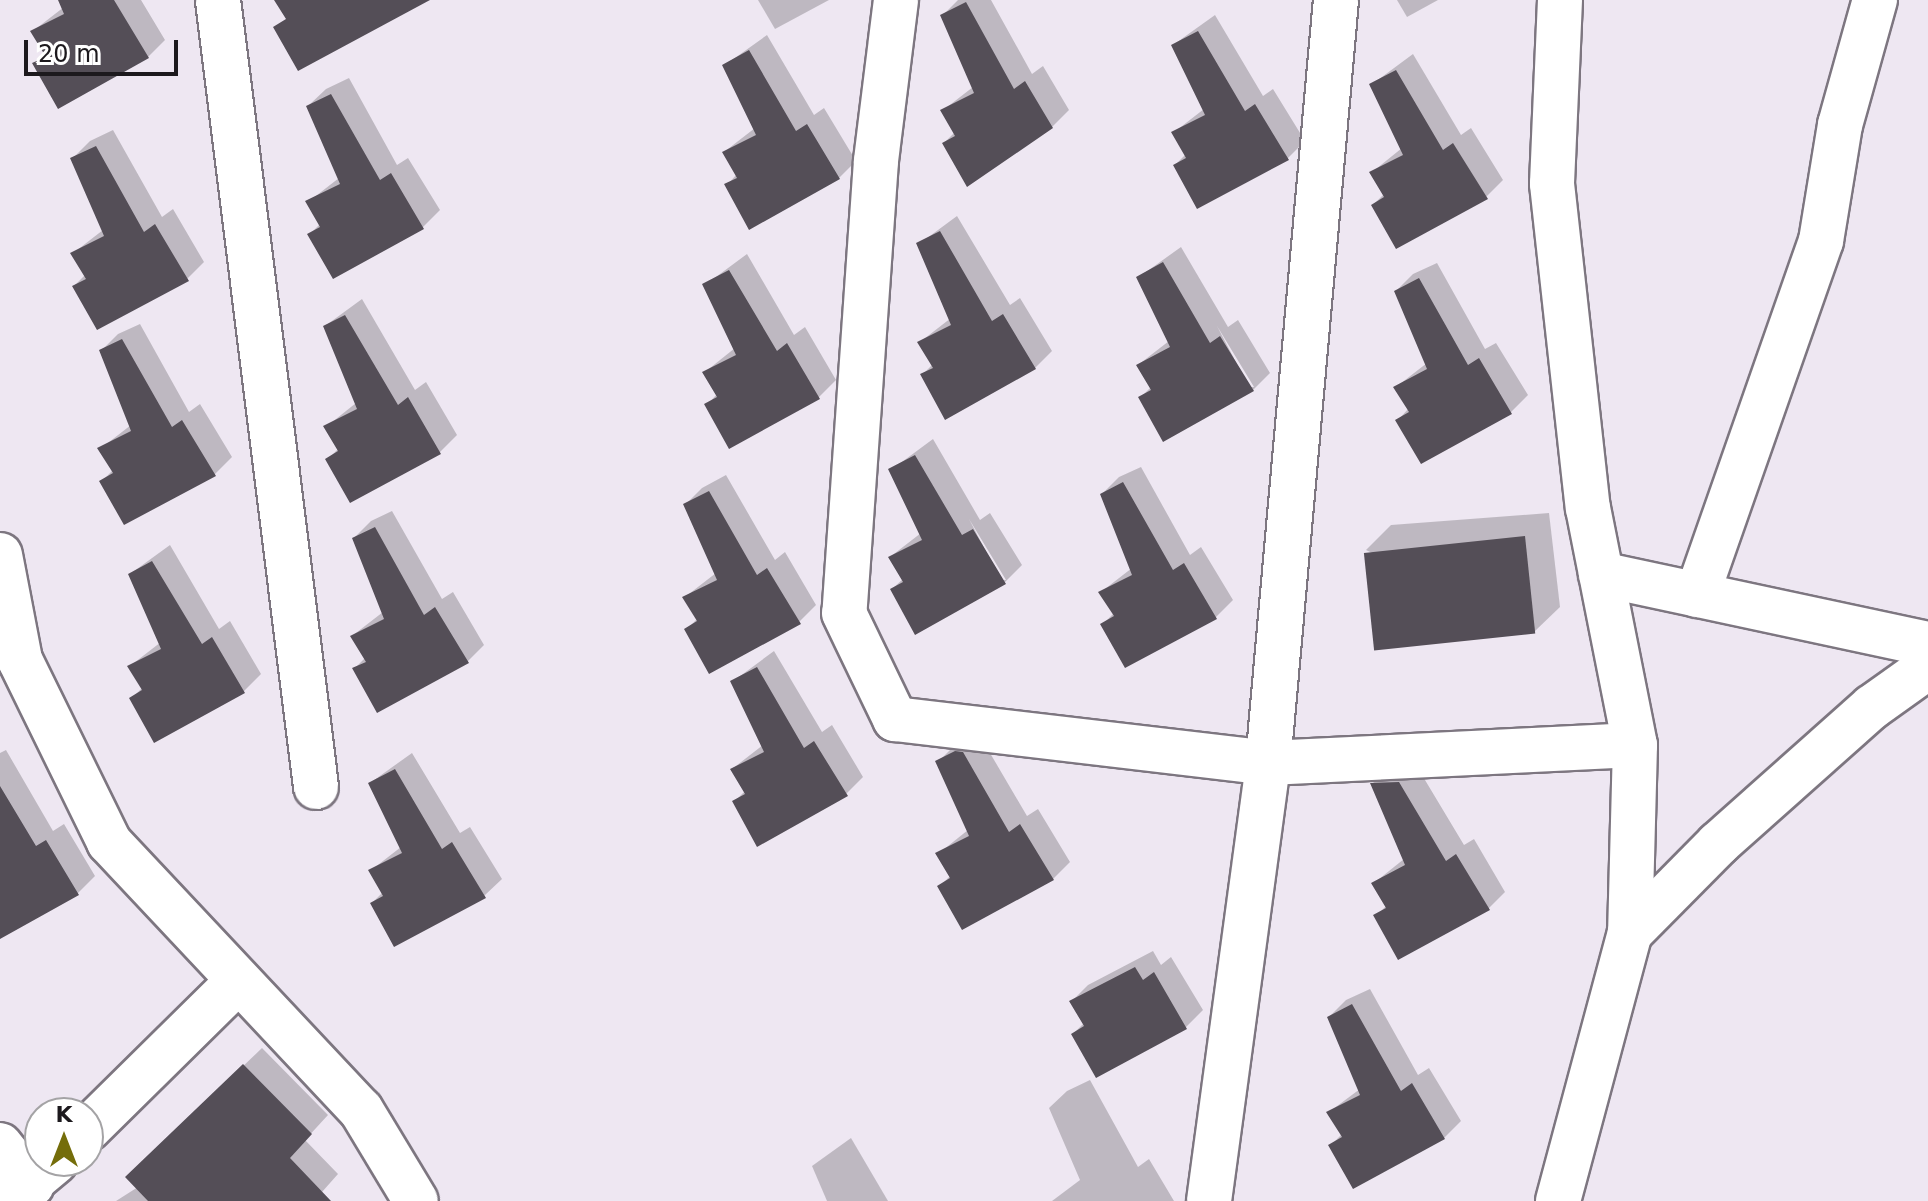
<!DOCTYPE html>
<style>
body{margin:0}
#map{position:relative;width:1928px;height:1201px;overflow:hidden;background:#eee7f2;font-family:"DejaVu Sans",sans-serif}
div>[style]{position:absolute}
.shadow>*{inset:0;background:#0003}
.building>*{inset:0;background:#544e57;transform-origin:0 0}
.roads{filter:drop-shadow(2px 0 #7d7680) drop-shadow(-2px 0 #7d7680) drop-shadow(0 2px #7d7680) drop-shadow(0 -2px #7d7680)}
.minor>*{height:44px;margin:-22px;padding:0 22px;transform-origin:22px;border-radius:22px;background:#fff}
span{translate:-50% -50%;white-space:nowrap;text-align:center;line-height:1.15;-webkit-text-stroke:8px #fff;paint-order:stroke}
.north{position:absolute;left:24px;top:1097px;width:80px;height:80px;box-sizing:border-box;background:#fff;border:2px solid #a4a3a5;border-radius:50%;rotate:0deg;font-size:22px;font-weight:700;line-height:32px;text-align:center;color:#1c191d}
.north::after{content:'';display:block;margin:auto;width:28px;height:36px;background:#746d0a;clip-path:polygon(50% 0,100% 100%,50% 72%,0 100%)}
.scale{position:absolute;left:24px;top:40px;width:154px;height:36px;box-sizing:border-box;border:4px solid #1c191d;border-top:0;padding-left:10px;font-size:24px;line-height:28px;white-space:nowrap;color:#1c191d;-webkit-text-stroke:6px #fff;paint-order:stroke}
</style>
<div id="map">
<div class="shadow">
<div style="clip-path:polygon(61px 0,141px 0,165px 40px,148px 57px,35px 64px,46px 53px,33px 31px,64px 7px)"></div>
<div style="clip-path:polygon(758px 0,829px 0,775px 29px)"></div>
<div style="clip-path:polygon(958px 0,991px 0,1032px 74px,1043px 66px,1069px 110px,1052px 127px,944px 143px,955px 132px,942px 111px,973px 87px,943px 15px)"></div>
<div style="clip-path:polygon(1397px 0,1438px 0,1407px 17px)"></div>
<div style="clip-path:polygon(1215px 15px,1263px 96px,1273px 89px,1305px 141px,1288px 158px,1175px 165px,1186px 154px,1173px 133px,1204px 109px,1173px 45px)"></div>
<div style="clip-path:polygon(767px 35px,814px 115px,824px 108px,856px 161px,839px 178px,727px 185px,737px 174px,724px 152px,755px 128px,725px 65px)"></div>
<div style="clip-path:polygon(1413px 54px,1461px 135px,1471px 128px,1503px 180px,1486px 197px,1373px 205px,1384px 194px,1371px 173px,1402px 148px,1371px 85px)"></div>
<div style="clip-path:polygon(349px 78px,397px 165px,408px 158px,440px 210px,423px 227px,334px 276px,310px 234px,321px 223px,308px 202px,339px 178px,308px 106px,326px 89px)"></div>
<div style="clip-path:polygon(113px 130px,162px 217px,173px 209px,204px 262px,187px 279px,74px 286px,85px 275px,72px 254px,103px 230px,73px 158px,90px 141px)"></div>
<div style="clip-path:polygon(957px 216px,1010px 305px,1020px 298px,1052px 351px,1035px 368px,922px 375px,933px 364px,920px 342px,951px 318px,919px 244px)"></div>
<div style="clip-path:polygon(evenodd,1181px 247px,1228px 327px,1238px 320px,1270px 373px,1253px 390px,1140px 398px,1151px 387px,1138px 365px,1169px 341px,1139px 277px,1181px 247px,1217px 326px,1254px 387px,1249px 387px,1217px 326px)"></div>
<div style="clip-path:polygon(747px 254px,794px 335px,805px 327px,836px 380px,819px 397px,730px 446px,707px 405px,717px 394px,705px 372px,735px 348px,705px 285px)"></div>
<div style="clip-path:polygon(1437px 263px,1485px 349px,1496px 343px,1528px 395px,1511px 412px,1422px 461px,1398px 420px,1409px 408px,1396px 387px,1427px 363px,1396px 291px,1413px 274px)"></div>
<div style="clip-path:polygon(362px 299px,415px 390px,426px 382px,457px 435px,440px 452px,350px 500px,328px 459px,339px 448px,326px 427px,356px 403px,325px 326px)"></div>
<div style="clip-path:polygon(140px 324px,189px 412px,200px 404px,232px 457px,215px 474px,102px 481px,113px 470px,100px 449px,131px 425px,101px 351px,118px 334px)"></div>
<div style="clip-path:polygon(evenodd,933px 439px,980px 520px,990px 513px,1022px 565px,1005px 582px,892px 589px,903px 579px,890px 557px,921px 533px,891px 470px,933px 439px,969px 519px,1006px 580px,1001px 580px,969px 519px)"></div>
<div style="clip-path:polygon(1141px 467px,1190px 555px,1201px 547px,1233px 600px,1216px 617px,1103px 624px,1114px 613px,1101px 592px,1132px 568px,1102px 494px,1119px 477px)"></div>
<div style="clip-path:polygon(726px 475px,775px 560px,785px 552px,816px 605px,799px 622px,687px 629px,698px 618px,685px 597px,716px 573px,685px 505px,702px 488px)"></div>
<div style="clip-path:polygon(392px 511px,442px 599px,453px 592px,484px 645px,467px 662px,354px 669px,365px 658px,352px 636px,383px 612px,354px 538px,371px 521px)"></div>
<div style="clip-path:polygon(1549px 513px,1560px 607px,1535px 631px,1366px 550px,1391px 525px)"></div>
<div style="clip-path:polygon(170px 545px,219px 629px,230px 621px,261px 674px,244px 691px,155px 740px,132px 698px,143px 687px,130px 666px,161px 642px,130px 574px)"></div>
<div style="clip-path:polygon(774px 651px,822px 732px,832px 725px,863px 777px,846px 794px,734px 802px,745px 791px,732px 769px,763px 745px,732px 682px)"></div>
<div style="clip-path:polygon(980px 736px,1027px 816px,1038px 809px,1070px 862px,1053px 879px,940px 886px,951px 875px,938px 854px,968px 830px,938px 762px,955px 745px)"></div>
<div style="clip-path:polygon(6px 750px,53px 831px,64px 824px,95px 876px,78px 893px,0 937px,0 753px)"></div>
<div style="clip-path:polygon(412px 753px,460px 833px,470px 827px,502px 879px,484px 896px,372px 903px,383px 892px,370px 871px,401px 847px,370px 783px)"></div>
<div style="clip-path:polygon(1416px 765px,1464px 845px,1474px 839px,1505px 892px,1488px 909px,1376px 916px,1387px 905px,1374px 883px,1404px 859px,1372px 784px,1389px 767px)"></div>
<div style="clip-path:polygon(1153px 951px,1161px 965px,1171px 957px,1203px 1010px,1186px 1027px,1073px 1034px,1084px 1023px,1071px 1002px,1088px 985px)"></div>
<div style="clip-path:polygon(1370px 989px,1418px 1075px,1429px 1068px,1461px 1121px,1444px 1138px,1331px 1145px,1342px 1134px,1329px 1112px,1360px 1089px,1329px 1017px,1346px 1000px)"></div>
<div style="clip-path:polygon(262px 1048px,328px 1115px,305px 1140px,338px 1174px,314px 1201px,116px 1201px,138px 1187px,145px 1160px)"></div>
<div style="clip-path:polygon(1090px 1080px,1138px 1167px,1149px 1159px,1174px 1201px,1052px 1201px,1080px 1180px,1049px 1108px,1067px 1091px)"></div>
<div style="clip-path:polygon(851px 1138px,888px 1201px,827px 1201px,812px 1166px)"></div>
</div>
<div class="building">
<div style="clip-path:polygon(58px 0,114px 0,149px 58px,58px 109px,32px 63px,46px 57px,30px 31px,64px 14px)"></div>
<div style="clip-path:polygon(274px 0,430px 0,298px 71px,273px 27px,286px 19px)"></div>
<div style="clip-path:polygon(966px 2px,1014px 89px,1025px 81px,1053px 128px,967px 187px,942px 143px,955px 136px,940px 110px,974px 93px,940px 15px)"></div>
<div style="clip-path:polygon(1198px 31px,1245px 111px,1255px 104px,1289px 160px,1197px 209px,1173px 165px,1186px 158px,1171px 132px,1205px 115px,1171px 45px)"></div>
<div style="clip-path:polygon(749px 50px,796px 131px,807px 124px,840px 179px,749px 230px,724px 184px,737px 178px,722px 152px,756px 135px,722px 65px)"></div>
<div style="clip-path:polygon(1396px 70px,1443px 150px,1453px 143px,1488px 199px,1396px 249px,1371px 205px,1384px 197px,1369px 172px,1403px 155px,1369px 84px)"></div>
<div style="clip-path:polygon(331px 94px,380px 180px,391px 173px,424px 229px,333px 279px,307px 234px,320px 227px,305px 201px,340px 184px,306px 106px)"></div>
<div style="clip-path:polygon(96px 146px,144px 232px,155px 224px,189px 281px,97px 330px,72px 286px,86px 279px,70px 253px,104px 236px,70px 158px)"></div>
<div style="clip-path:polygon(940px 231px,992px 321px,1003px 314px,1036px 369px,945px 420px,920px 374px,933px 368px,917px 342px,951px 325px,916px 243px)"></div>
<div style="clip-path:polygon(1163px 262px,1210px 343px,1220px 336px,1254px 391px,1163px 442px,1138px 397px,1151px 390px,1136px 365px,1170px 347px,1136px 277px)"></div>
<div style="clip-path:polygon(729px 270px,777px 351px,787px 343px,820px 399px,729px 449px,704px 404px,717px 397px,702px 372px,736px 355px,702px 284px)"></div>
<div style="clip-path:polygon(1419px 278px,1468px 365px,1479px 358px,1512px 414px,1421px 464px,1395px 420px,1409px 412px,1393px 387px,1427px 369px,1394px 291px)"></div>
<div style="clip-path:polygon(345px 315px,398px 405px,408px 397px,441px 454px,350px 503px,325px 459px,338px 451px,323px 426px,357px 409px,323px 326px)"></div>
<div style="clip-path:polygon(122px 339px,172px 427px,182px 420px,216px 476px,124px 525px,99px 481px,113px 473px,97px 448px,131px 431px,99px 350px)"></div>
<div style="clip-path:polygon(915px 455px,962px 535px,973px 529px,1006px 584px,915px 635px,890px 589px,903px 582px,888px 557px,922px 540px,888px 469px)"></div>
<div style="clip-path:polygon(1123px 482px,1173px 570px,1184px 563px,1217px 619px,1125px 668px,1100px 624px,1114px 616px,1098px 592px,1132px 575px,1100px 494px)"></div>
<div style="clip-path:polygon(709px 491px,757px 575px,767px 568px,801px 624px,709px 674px,684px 629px,697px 621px,682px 597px,717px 580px,683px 504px)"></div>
<div style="clip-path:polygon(375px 527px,424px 615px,435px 607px,469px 663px,377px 713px,352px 668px,366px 662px,350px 636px,384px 619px,352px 538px)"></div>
<div style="left:1525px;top:536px;width:98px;height:162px;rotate:84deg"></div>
<div style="clip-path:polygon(152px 561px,202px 644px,212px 637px,245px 693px,154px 743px,129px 698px,142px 690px,127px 666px,161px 649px,128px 574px)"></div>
<div style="clip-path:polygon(757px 667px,804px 748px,814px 741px,848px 796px,757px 847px,732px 801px,745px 794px,730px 769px,764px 752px,730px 681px)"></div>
<div style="clip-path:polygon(955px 751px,963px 752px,1009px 832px,1020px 824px,1054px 880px,962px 930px,937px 886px,950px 878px,935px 853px,969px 836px,935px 761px)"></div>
<div style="clip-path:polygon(395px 769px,442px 849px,452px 842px,486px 898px,394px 947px,370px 903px,383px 896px,368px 870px,402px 853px,368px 783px)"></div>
<div style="clip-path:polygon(1399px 782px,1446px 861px,1456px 854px,1490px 910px,1398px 960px,1373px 915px,1386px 908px,1371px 883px,1405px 865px,1370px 783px)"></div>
<div style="clip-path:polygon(0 786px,36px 846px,46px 840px,79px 895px,0 939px)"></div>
<div style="clip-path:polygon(1135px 967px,1143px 980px,1154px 972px,1187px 1029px,1096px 1078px,1071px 1034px,1084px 1026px,1069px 1001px)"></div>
<div style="clip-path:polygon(1352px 1004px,1401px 1091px,1412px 1083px,1445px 1139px,1353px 1189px,1328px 1145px,1342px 1137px,1326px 1112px,1360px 1095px,1327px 1017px)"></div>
<div style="clip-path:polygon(243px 1064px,312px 1134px,290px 1158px,331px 1201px,148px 1201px,125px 1177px)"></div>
</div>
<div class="roads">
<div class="minor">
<div style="left:218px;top:0;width:793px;rotate:82.9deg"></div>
<div style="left:896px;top:0;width:162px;rotate:97.1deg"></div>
<div style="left:876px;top:161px;width:453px;rotate:94deg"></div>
<div style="left:844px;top:613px;width:118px;rotate:64.3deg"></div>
<div style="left:895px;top:719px;width:376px;rotate:6.7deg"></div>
<div style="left:1268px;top:763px;width:367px;rotate:-2.8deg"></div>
<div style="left:1560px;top:0;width:184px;rotate:92.5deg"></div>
<div style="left:1552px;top:184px;width:326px;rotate:83.7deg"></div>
<div style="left:1588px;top:508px;width:242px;rotate:78.8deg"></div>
<div style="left:1635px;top:745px;width:188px;rotate:91.5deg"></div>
<div style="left:0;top:555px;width:107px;rotate:79.2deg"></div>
<div style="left:20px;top:660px;width:203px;rotate:63.9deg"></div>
<div style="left:109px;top:842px;width:368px;rotate:46.8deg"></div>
<div style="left:361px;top:1110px;width:106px;rotate:58.9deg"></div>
<div style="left:1601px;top:574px;width:334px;rotate:12.1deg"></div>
<div style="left:1697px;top:595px;width:375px;rotate:-70.7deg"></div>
<div style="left:1821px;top:241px;width:118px;rotate:-80.7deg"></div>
<div style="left:1840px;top:125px;width:130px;rotate:-74.4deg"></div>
<div style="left:88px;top:1129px;width:209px;rotate:-44.6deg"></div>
<div style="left:0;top:1145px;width:51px;rotate:51.3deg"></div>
<div style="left:8px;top:1201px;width:62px;rotate:-39.8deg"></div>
<div style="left:1209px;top:1201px;width:442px;rotate:-82.3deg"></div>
<div style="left:1268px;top:763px;width:766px;rotate:-84.91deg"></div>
<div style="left:1558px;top:1201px;width:278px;rotate:-75deg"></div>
<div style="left:1630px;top:933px;width:125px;rotate:-45.3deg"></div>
<div style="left:1718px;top:844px;width:206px;rotate:-41.7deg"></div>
<div style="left:1872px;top:707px;width:69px;rotate:-35.5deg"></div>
</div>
</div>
<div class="north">K</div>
<div class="scale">20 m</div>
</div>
